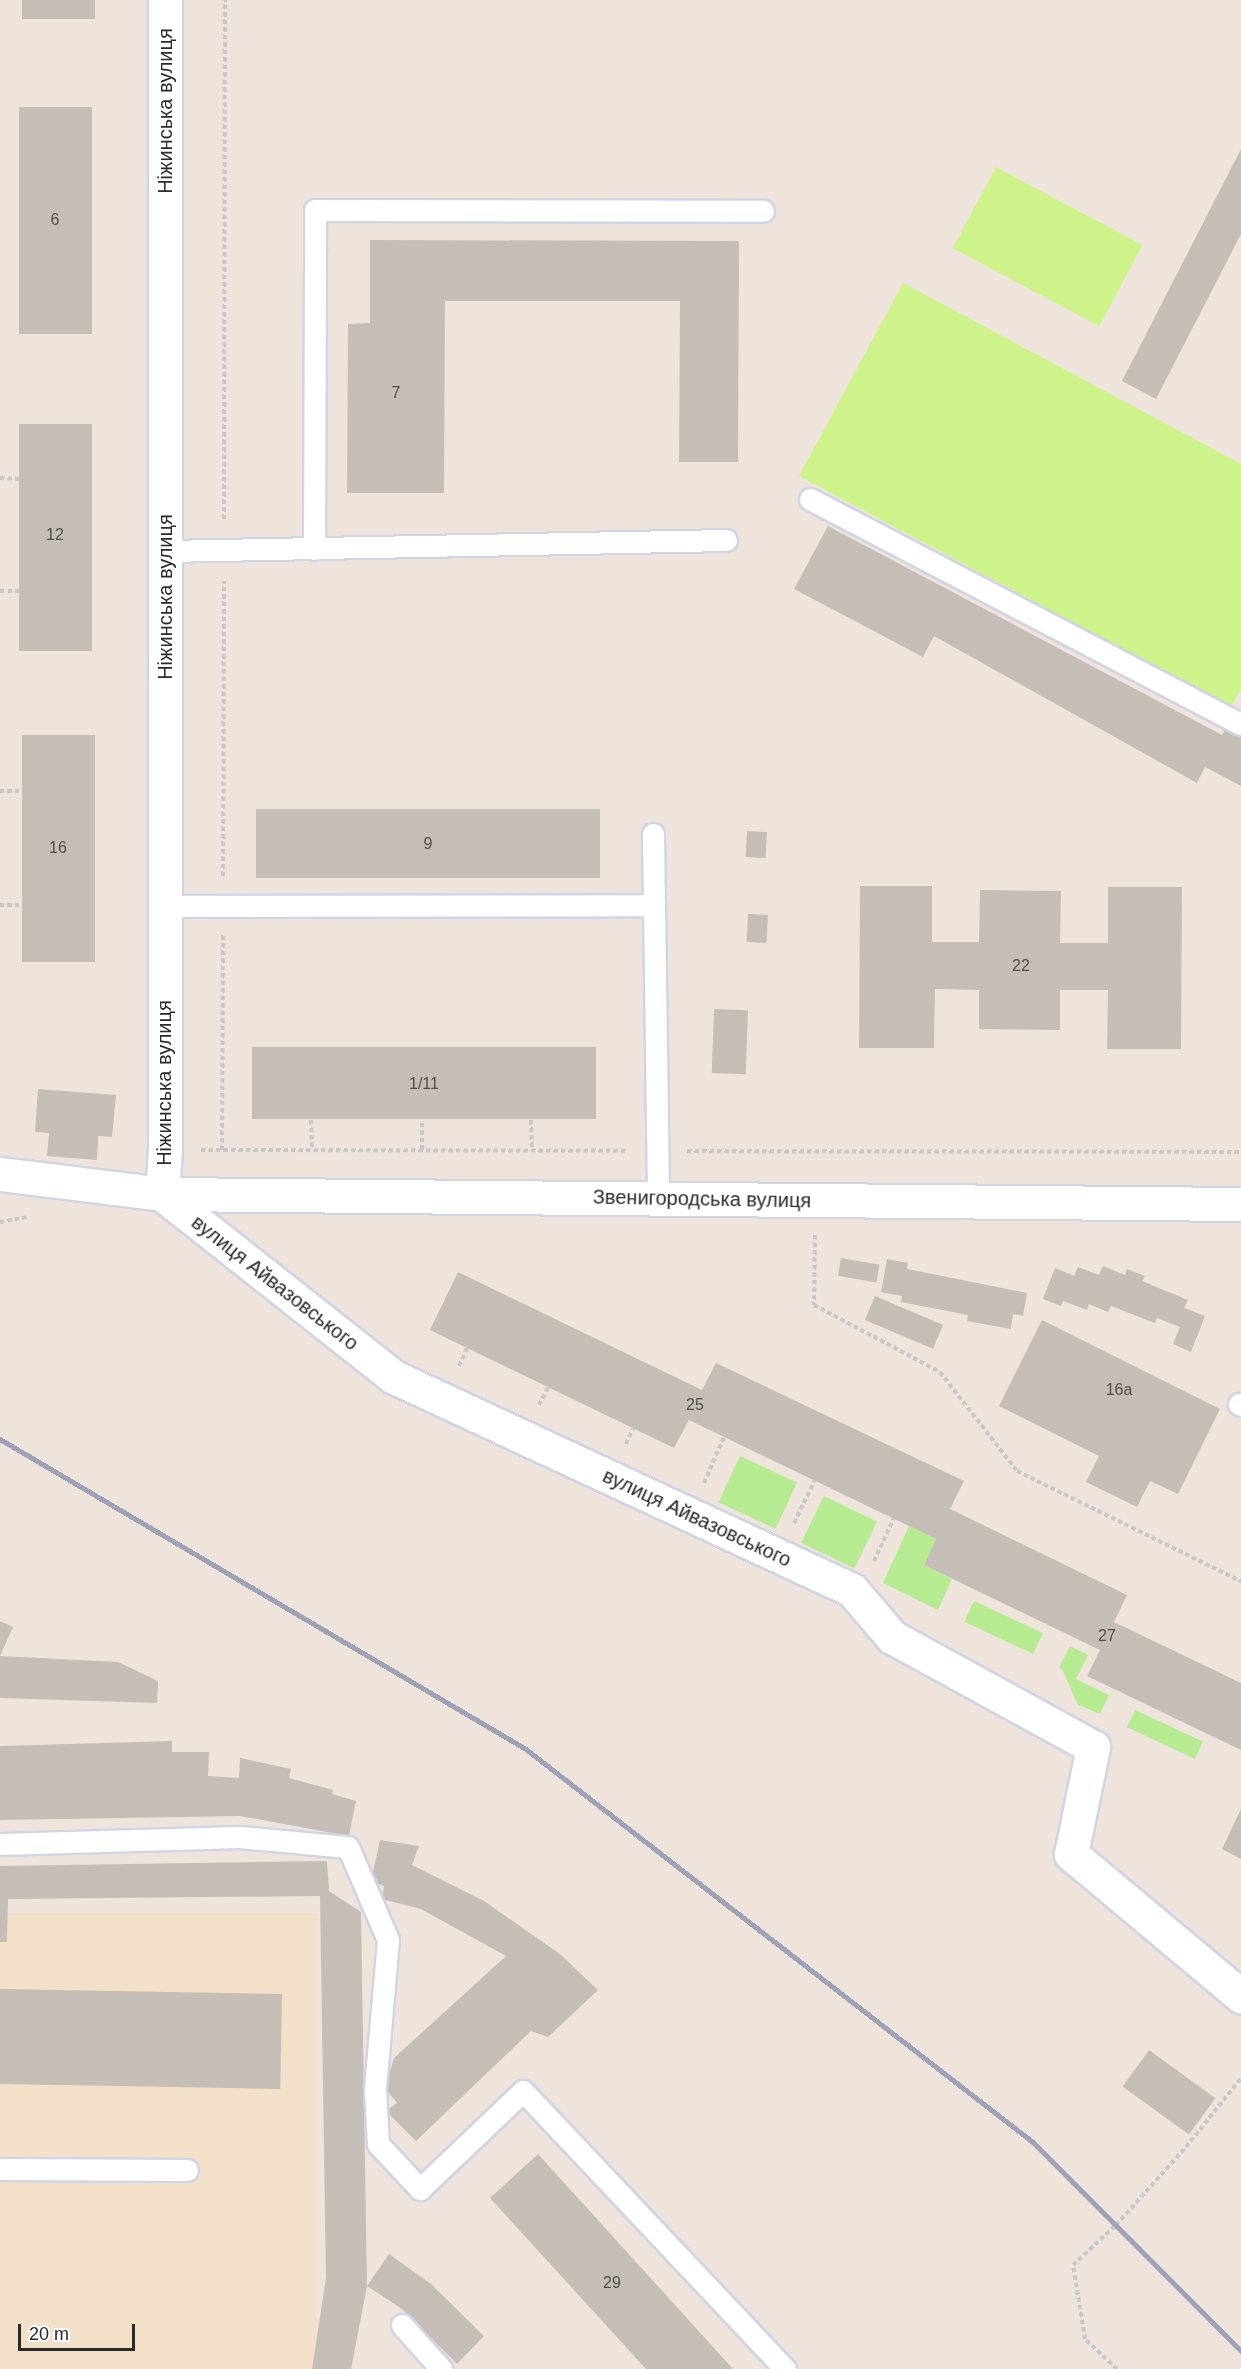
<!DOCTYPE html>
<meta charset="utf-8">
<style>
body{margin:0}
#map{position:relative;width:1241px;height:2369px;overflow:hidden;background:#eee4db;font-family:Helvetica,sans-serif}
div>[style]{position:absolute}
.education>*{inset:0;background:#f2e1c8;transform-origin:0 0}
.green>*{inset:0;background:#b6eb91;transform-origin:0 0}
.pitch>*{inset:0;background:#cff38b;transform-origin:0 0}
.building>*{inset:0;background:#c5beb7;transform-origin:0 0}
.path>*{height:4px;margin-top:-2px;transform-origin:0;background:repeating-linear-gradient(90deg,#c8c8c8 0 4.5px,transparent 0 7.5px)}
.roads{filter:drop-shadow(2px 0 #d0d5e5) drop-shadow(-2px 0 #d0d5e5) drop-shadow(0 2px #d0d5e5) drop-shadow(0 -2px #d0d5e5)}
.lane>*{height:21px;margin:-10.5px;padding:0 10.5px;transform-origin:10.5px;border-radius:10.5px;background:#fff}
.street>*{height:33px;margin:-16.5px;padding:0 16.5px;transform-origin:16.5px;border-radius:16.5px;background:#fff}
.rail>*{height:4.5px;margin:-2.25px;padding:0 2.25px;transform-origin:2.25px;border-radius:2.25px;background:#9da2b7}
span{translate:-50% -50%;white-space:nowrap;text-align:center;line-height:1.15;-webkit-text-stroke:4.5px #fff;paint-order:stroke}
.number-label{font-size:16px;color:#514f4d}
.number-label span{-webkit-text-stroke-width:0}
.street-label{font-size:20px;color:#2a2a2a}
.scale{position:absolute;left:18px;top:2324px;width:117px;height:27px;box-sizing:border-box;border:3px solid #2a2a2a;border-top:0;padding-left:8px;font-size:18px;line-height:21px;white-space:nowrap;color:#2a2a2a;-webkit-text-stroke:4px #fff;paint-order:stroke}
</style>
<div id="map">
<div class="education">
<div style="left:0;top:1913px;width:317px;height:456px"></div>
</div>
<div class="green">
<div style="left:740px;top:1456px;width:63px;height:51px;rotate:25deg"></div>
<div style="left:824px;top:1496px;width:59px;height:52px;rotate:26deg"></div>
<div style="clip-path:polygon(909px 1526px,936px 1539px,924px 1565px,952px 1579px,938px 1610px,883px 1583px)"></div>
<div style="left:974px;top:1601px;width:76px;height:23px;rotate:25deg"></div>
<div style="clip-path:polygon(1070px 1646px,1088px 1655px,1076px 1679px,1109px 1695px,1100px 1714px,1078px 1705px,1062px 1669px,1059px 1668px)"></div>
<div style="left:1135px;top:1710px;width:75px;height:19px;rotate:25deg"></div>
</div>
<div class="pitch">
<div style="left:996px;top:167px;width:166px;height:92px;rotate:28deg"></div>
<div style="clip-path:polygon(903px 283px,1241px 464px,1241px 689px,1231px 707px,799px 476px)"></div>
</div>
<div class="building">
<div style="left:22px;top:0;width:73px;height:19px"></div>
<div style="left:19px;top:107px;width:73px;height:227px"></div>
<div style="clip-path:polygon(1241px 149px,1241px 234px,1156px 399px,1122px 381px)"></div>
<div style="clip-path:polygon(370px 240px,739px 241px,738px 462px,679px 462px,680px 301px,445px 301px,444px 493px,347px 493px,348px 324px,370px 323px)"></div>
<div style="left:19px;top:424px;width:73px;height:227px"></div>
<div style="clip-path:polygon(828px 526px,1222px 735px,1226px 728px,1241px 736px,1241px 786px,1205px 767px,1197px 783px,934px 636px,923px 657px,794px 589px)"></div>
<div style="left:22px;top:735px;width:73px;height:227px"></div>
<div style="left:256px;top:809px;width:344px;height:69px"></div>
<div style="left:747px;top:831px;width:20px;height:26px;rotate:3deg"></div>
<div style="clip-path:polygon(860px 886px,932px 886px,932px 942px,979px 942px,980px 890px,1061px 891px,1060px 943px,1108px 943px,1108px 887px,1182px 887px,1181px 1049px,1107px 1049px,1108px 990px,1060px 990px,1060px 1030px,979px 1029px,979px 990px,935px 989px,934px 1048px,859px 1048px)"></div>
<div style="left:748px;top:914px;width:20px;height:28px;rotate:3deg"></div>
<div style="left:714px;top:1009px;width:34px;height:64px;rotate:2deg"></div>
<div style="left:252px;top:1047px;width:344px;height:72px"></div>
<div style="clip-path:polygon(38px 1089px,116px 1095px,112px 1137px,98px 1136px,97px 1160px,47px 1156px,49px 1133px,35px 1132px)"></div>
<div style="left:841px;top:1258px;width:39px;height:18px;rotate:10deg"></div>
<div style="clip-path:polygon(887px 1259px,908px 1263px,907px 1269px,1027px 1293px,1023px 1316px,1013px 1314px,1011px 1329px,967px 1321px,968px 1315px,901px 1302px,902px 1296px,881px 1292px)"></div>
<div style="clip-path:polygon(1103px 1266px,1125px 1275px,1127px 1269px,1145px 1276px,1142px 1281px,1188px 1300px,1184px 1308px,1205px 1316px,1191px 1352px,1173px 1344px,1180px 1327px,1157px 1318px,1155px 1323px,1111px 1306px,1108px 1312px,1089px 1304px,1087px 1310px,1063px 1301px,1061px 1306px,1043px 1299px,1055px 1268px,1074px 1276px,1078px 1267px,1099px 1275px)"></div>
<div style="clip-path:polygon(458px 1272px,702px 1390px,716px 1363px,964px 1481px,950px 1509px,1127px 1595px,1114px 1622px,1241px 1683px,1241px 1750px,1087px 1676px,1100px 1650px,924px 1565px,936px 1539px,689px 1420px,674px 1448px,430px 1330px)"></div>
<div style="left:875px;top:1296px;width:74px;height:26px;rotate:23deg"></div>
<div style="clip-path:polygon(1042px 1320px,1220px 1409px,1178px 1494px,1150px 1481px,1137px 1507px,1086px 1482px,1099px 1456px,999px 1406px)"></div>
<div style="clip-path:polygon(0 1621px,13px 1627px,0 1656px,118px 1662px,158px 1681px,157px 1703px,0 1698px)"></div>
<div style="clip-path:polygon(172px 1741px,172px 1752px,209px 1752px,208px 1776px,239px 1778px,240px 1758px,291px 1769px,289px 1778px,333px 1790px,332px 1794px,356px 1801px,349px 1836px,240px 1816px,0 1820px,0 1746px)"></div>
<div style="clip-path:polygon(1241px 1809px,1241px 1859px,1222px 1849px)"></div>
<div style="clip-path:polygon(380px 1840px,419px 1846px,412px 1865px,484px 1901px,560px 1954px,598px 1990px,548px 2037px,531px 2031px,416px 2141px,386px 2111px,397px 2103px,385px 2088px,394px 2058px,506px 1956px,421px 1909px,382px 1899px,384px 1886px,371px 1881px)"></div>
<div style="clip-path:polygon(327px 1861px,329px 1891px,361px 1912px,367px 2286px,389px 2254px,431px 2284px,484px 2336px,457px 2364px,402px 2309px,367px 2286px,351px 2369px,312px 2369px,326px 2278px,320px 1896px,8px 1899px,7px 1942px,0 1942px,0 1866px)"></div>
<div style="left:0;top:1989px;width:282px;height:95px;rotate:1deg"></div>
<div style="left:1149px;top:2050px;width:82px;height:45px;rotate:36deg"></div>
<div style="clip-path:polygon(538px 2154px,733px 2369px,646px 2369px,490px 2198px)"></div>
</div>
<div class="path">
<div style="left:0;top:478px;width:19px;rotate:3deg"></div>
<div style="left:224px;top:519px;width:519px;rotate:-89.89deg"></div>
<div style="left:0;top:591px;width:19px"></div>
<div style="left:0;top:791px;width:22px"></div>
<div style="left:223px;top:876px;width:295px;rotate:-89.8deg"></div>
<div style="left:0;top:905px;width:21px"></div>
<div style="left:311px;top:1120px;width:30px;rotate:88deg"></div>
<div style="left:531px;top:1120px;width:31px;rotate:88deg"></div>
<div style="left:201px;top:1150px;width:425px;rotate:0.1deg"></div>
<div style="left:222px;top:1150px;width:215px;rotate:-89.7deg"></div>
<div style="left:422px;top:1150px;width:30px;rotate:-90deg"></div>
<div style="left:687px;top:1151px;width:554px;rotate:0.1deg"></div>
<div style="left:0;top:1222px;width:28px;rotate:-10deg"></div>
<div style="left:815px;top:1235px;width:70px;rotate:90.8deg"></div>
<div style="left:814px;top:1305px;width:143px;rotate:28deg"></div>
<div style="left:940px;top:1372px;width:125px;rotate:52.1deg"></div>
<div style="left:1017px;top:1471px;width:250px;rotate:26.2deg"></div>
<div style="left:459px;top:1366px;width:20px;rotate:-66deg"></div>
<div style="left:539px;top:1405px;width:20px;rotate:-63deg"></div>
<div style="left:626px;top:1444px;width:17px;rotate:-66deg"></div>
<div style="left:704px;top:1483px;width:50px;rotate:-66.5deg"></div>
<div style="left:794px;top:1523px;width:48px;rotate:-64deg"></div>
<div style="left:874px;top:1561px;width:47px;rotate:-65.1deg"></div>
<div style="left:1117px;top:2369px;width:44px;rotate:-136.8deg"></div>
<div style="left:1085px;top:2339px;width:75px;rotate:-99.2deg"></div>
<div style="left:1073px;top:2265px;width:59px;rotate:-42.9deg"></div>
<div style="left:1116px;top:2225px;width:105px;rotate:-48.1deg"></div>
<div style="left:1186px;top:2147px;width:88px;rotate:-51.4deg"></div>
</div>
<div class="roads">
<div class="lane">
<div style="left:810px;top:499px;width:486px;rotate:27.6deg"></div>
<div style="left:314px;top:549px;width:339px;rotate:-89.8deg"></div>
<div style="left:315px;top:210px;width:448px;rotate:0.1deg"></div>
<div style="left:165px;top:551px;width:561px;rotate:-1.12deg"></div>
<div style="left:653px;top:834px;width:364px;rotate:89.2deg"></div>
<div style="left:165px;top:906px;width:489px;rotate:-0.1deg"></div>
<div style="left:1239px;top:1404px;width:2px;rotate:27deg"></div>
<div style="left:0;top:1844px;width:240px;rotate:-1.7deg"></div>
<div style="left:240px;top:1837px;width:108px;rotate:5.3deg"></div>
<div style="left:348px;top:1847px;width:101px;rotate:66.7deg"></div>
<div style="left:388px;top:1940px;width:150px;rotate:95deg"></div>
<div style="left:375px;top:2089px;width:55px;rotate:86.9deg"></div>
<div style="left:378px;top:2144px;width:62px;rotate:47deg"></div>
<div style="left:420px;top:2189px;width:142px;rotate:-43.6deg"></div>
<div style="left:523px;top:2091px;width:382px;rotate:46.7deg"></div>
<div style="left:0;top:2169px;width:187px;rotate:0.3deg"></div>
<div style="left:402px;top:2325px;width:59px;rotate:48.4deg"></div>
</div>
<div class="street">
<div style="left:165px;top:0;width:1149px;rotate:90deg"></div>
<div style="left:165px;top:1149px;width:45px;rotate:93.8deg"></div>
<div style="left:162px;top:1194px;width:1079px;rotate:0.53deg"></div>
<div style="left:0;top:1174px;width:163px;rotate:7deg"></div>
<div style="left:162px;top:1194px;width:295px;rotate:38.3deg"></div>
<div style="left:394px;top:1377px;width:505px;rotate:24.94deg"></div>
<div style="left:852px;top:1590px;width:62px;rotate:49.6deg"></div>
<div style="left:892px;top:1637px;width:229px;rotate:28.7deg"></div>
<div style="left:1093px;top:1747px;width:109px;rotate:101.6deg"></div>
<div style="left:1071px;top:1854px;width:222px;rotate:39.9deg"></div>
</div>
</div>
<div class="rail">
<div style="left:0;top:1439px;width:611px;rotate:30.51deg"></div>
<div style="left:526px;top:1749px;width:641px;rotate:37.78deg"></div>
<div style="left:1033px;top:2142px;width:295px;rotate:45.1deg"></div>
</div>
<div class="number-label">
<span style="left:55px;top:220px">6</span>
<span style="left:396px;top:393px">7</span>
<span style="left:55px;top:535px">12</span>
<span style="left:428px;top:844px">9</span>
<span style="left:58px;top:848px">16</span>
<span style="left:1021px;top:966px">22</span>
<span style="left:424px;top:1084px">1/11</span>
<span style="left:1119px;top:1390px">16а</span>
<span style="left:695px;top:1405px">25</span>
<span style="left:1107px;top:1636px">27</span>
<span style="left:612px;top:2283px">29</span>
</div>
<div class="street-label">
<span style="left:165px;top:111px;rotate:-90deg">Ніжинська вулиця</span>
<span style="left:165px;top:597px;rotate:-90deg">Ніжинська вулиця</span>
<span style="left:164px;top:1083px;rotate:-90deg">Ніжинська вулиця</span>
<span style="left:702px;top:1199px;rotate:1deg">Звенигородська вулиця</span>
<span style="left:275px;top:1283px;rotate:38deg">вулиця Айвазовського</span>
<span style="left:697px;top:1518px;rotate:25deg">вулиця Айвазовського</span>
</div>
<div class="scale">20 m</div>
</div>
